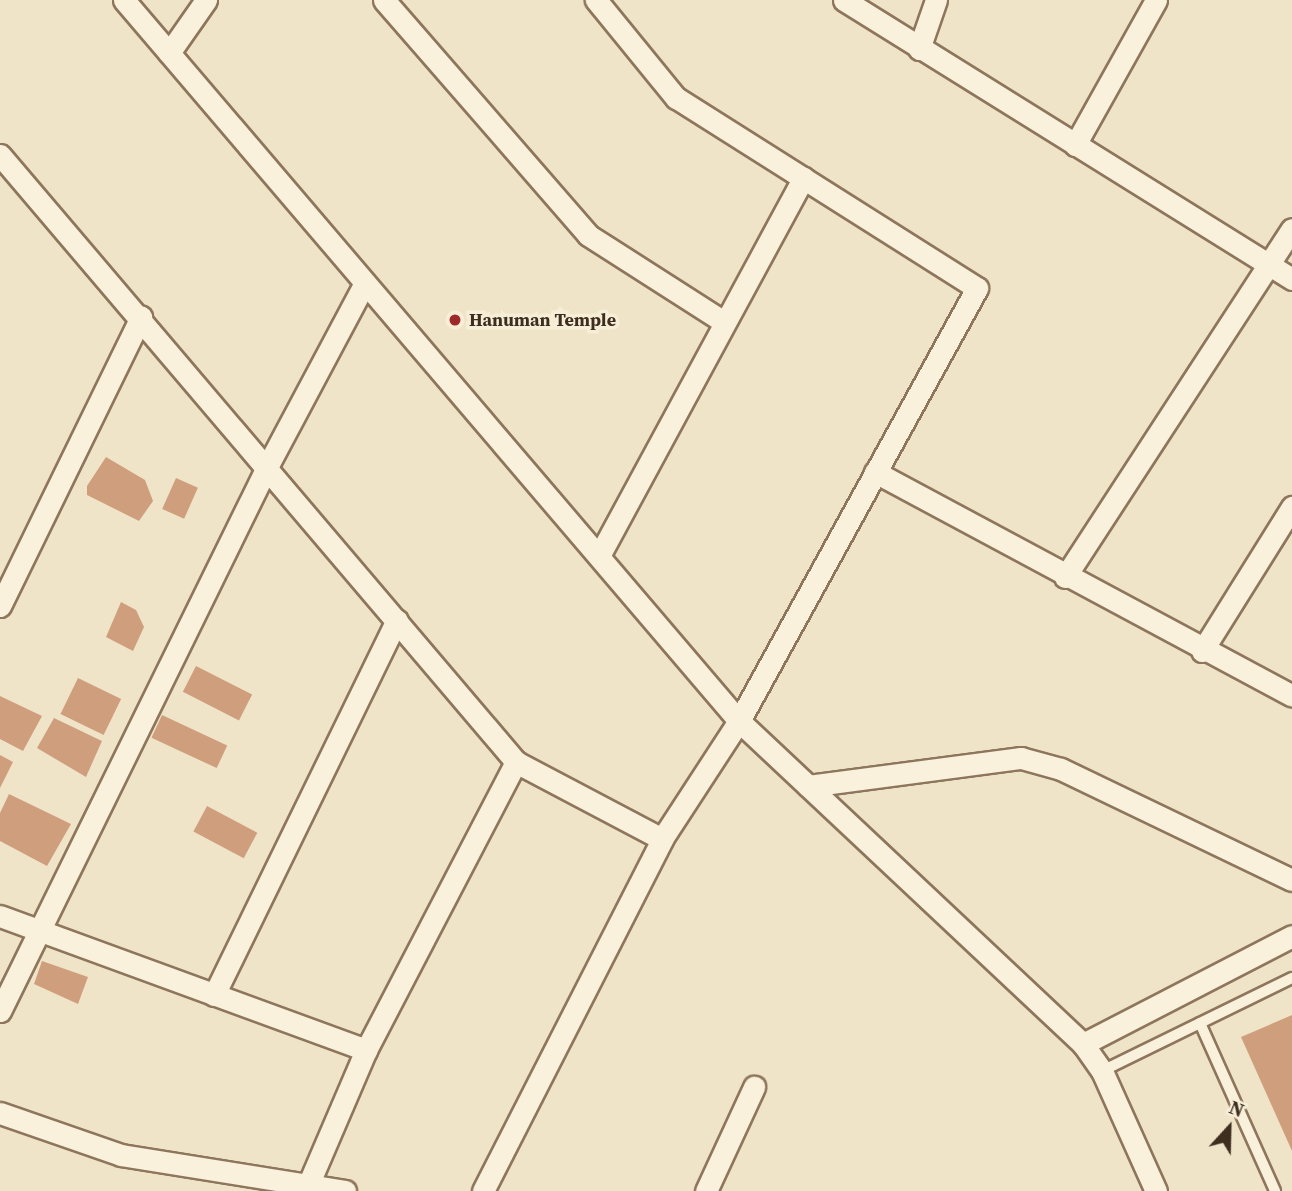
<!DOCTYPE html>
<style>
body{margin:0}
#map{position:relative;width:1292px;height:1191px;overflow:hidden;background:#f0e4c8;font-family:"Source Serif 4",serif}
div>[style]{position:absolute}
.building>*{inset:0;background:#cf9f7d;transform-origin:0 0}
.roads{filter:drop-shadow(2px 0 #8d765c) drop-shadow(-2px 0 #8d765c) drop-shadow(0 2px #8d765c) drop-shadow(0 -2px #8d765c)}
.lane>*{height:10px;margin:-5px;padding:0 5px;transform-origin:5px;border-radius:5px;background:#faf1dc}
.street>*{height:21px;margin:-10.5px;padding:0 10.5px;transform-origin:10.5px;border-radius:10.5px;background:#faf1dc}
.dots>*{width:19px;height:19px;translate:-50% -50%;box-sizing:border-box;border:4px solid #f7eed8;border-radius:50%}
span{translate:-50% -50%;white-space:nowrap;text-align:center;line-height:1.15;-webkit-text-stroke:7px #f7eed8;paint-order:stroke}
.poi-label{font-size:18px;color:#3d2e20;font-weight:700}
.left{translate:0 -50%;text-align:left}
.north{position:absolute;left:1194px;top:1093px;width:70px;height:70px;-webkit-text-stroke:5px #f7eed8;paint-order:stroke;rotate:22deg;font-size:19px;font-weight:700;line-height:28px;text-align:center;color:#3d2e20}
.north::after{content:'';display:block;margin:auto;width:24px;height:32px;background:#3d2e20;clip-path:polygon(50% 0,100% 100%,50% 72%,0 100%)}
</style>
<div id="map">
<div class="building">
<div style="clip-path:polygon(106px 457px,145px 480px,153px 501px,139px 521px,87px 495px,87px 486px)"></div>
<div style="left:176px;top:478px;width:24px;height:34px;rotate:24deg"></div>
<div style="clip-path:polygon(121px 602px,136px 610px,144px 627px,133px 651px,106px 637px)"></div>
<div style="left:196px;top:666px;width:63px;height:29px;rotate:27deg"></div>
<div style="left:78px;top:678px;width:48px;height:40px;rotate:26deg"></div>
<div style="clip-path:polygon(0 696px,42px 716px,23px 751px,0 739px)"></div>
<div style="left:162px;top:715px;width:72px;height:25px;rotate:25deg"></div>
<div style="clip-path:polygon(54px 718px,102px 741px,86px 777px,37px 748px)"></div>
<div style="clip-path:polygon(0 755px,13px 762px,0 788px)"></div>
<div style="clip-path:polygon(9px 794px,71px 824px,47px 866px,0 841px,0 813px)"></div>
<div style="left:207px;top:806px;width:57px;height:29px;rotate:28deg"></div>
<div style="clip-path:polygon(42px 961px,88px 977px,78px 1004px,34px 984px)"></div>
<div style="clip-path:polygon(1292px 1015px,1292px 1151px,1241px 1037px)"></div>
</div>
<div class="roads">
<div class="lane">
<div style="left:1200px;top:1023px;width:184px;rotate:65.9deg"></div>
<div style="left:1102px;top:1071px;width:212px;rotate:-26.1deg"></div>
</div>
<div class="street">
<div style="left:124px;top:0;width:948px;rotate:49.54deg"></div>
<div style="left:739px;top:721px;width:472px;rotate:43.2deg"></div>
<div style="left:1083px;top:1044px;width:33px;rotate:55deg"></div>
<div style="left:1102px;top:1071px;width:132px;rotate:65.8deg"></div>
<div style="left:384px;top:0;width:311px;rotate:49deg"></div>
<div style="left:588px;top:235px;width:161px;rotate:32.6deg"></div>
<div style="left:844px;top:0;width:528px;rotate:31.91deg"></div>
<div style="left:919px;top:49px;width:52px;rotate:-70.9deg"></div>
<div style="left:169px;top:53px;width:65px;rotate:-55.1deg"></div>
<div style="left:1075px;top:145px;width:166px;rotate:-60.8deg"></div>
<div style="left:0;top:155px;width:797px;rotate:49.63deg"></div>
<div style="left:516px;top:762px;width:165px;rotate:27.8deg"></div>
<div style="left:875px;top:472px;width:473px;rotate:28.2deg"></div>
<div style="left:599px;top:556px;width:430px;rotate:-61.6deg"></div>
<div style="left:1065px;top:577px;width:415px;rotate:-56.9deg"></div>
<div style="left:0;top:606px;width:322px;rotate:-64deg"></div>
<div style="left:1202px;top:651px;width:170px;rotate:-58deg"></div>
<div style="left:808px;top:786px;width:215px;rotate:-7.5deg"></div>
<div style="left:1021px;top:758px;width:41px;rotate:15.4deg"></div>
<div style="left:1061px;top:769px;width:256px;rotate:25.7deg"></div>
<div style="left:0;top:916px;width:390px;rotate:20.1deg"></div>
<div style="left:214px;top:995px;width:417px;rotate:-64deg"></div>
<div style="left:0;top:1011px;width:606px;rotate:-63.86deg"></div>
<div style="left:267px;top:467px;width:208px;rotate:-62deg"></div>
<div style="left:1083px;top:1044px;width:235px;rotate:-27.3deg"></div>
<div style="left:0;top:1113px;width:128px;rotate:19.1deg"></div>
<div style="left:121px;top:1155px;width:227px;rotate:9.1deg"></div>
<div style="left:309px;top:1183px;width:145px;rotate:-66.8deg"></div>
<div style="left:366px;top:1050px;width:325px;rotate:-62.5deg"></div>
<div style="left:483px;top:1191px;width:395px;rotate:-63deg"></div>
<div style="left:662px;top:839px;width:141px;rotate:-56.9deg"></div>
<div style="left:739px;top:721px;width:494px;rotate:-61.2deg"></div>
<div style="left:977px;top:288px;width:356px;rotate:-147.7deg"></div>
<div style="left:676px;top:98px;width:127px;rotate:-129.2deg"></div>
<div style="left:706px;top:1191px;width:115px;rotate:-65.2deg"></div>
</div>
</div>
<div class="dots">
<div style="left:455px;top:320px;background:#9e2a2b"></div>
</div>
<div class="poi-label">
<span class="left" style="left:469px;top:320px">Hanuman Temple</span>
</div>
<div class="north">N</div>
</div>
